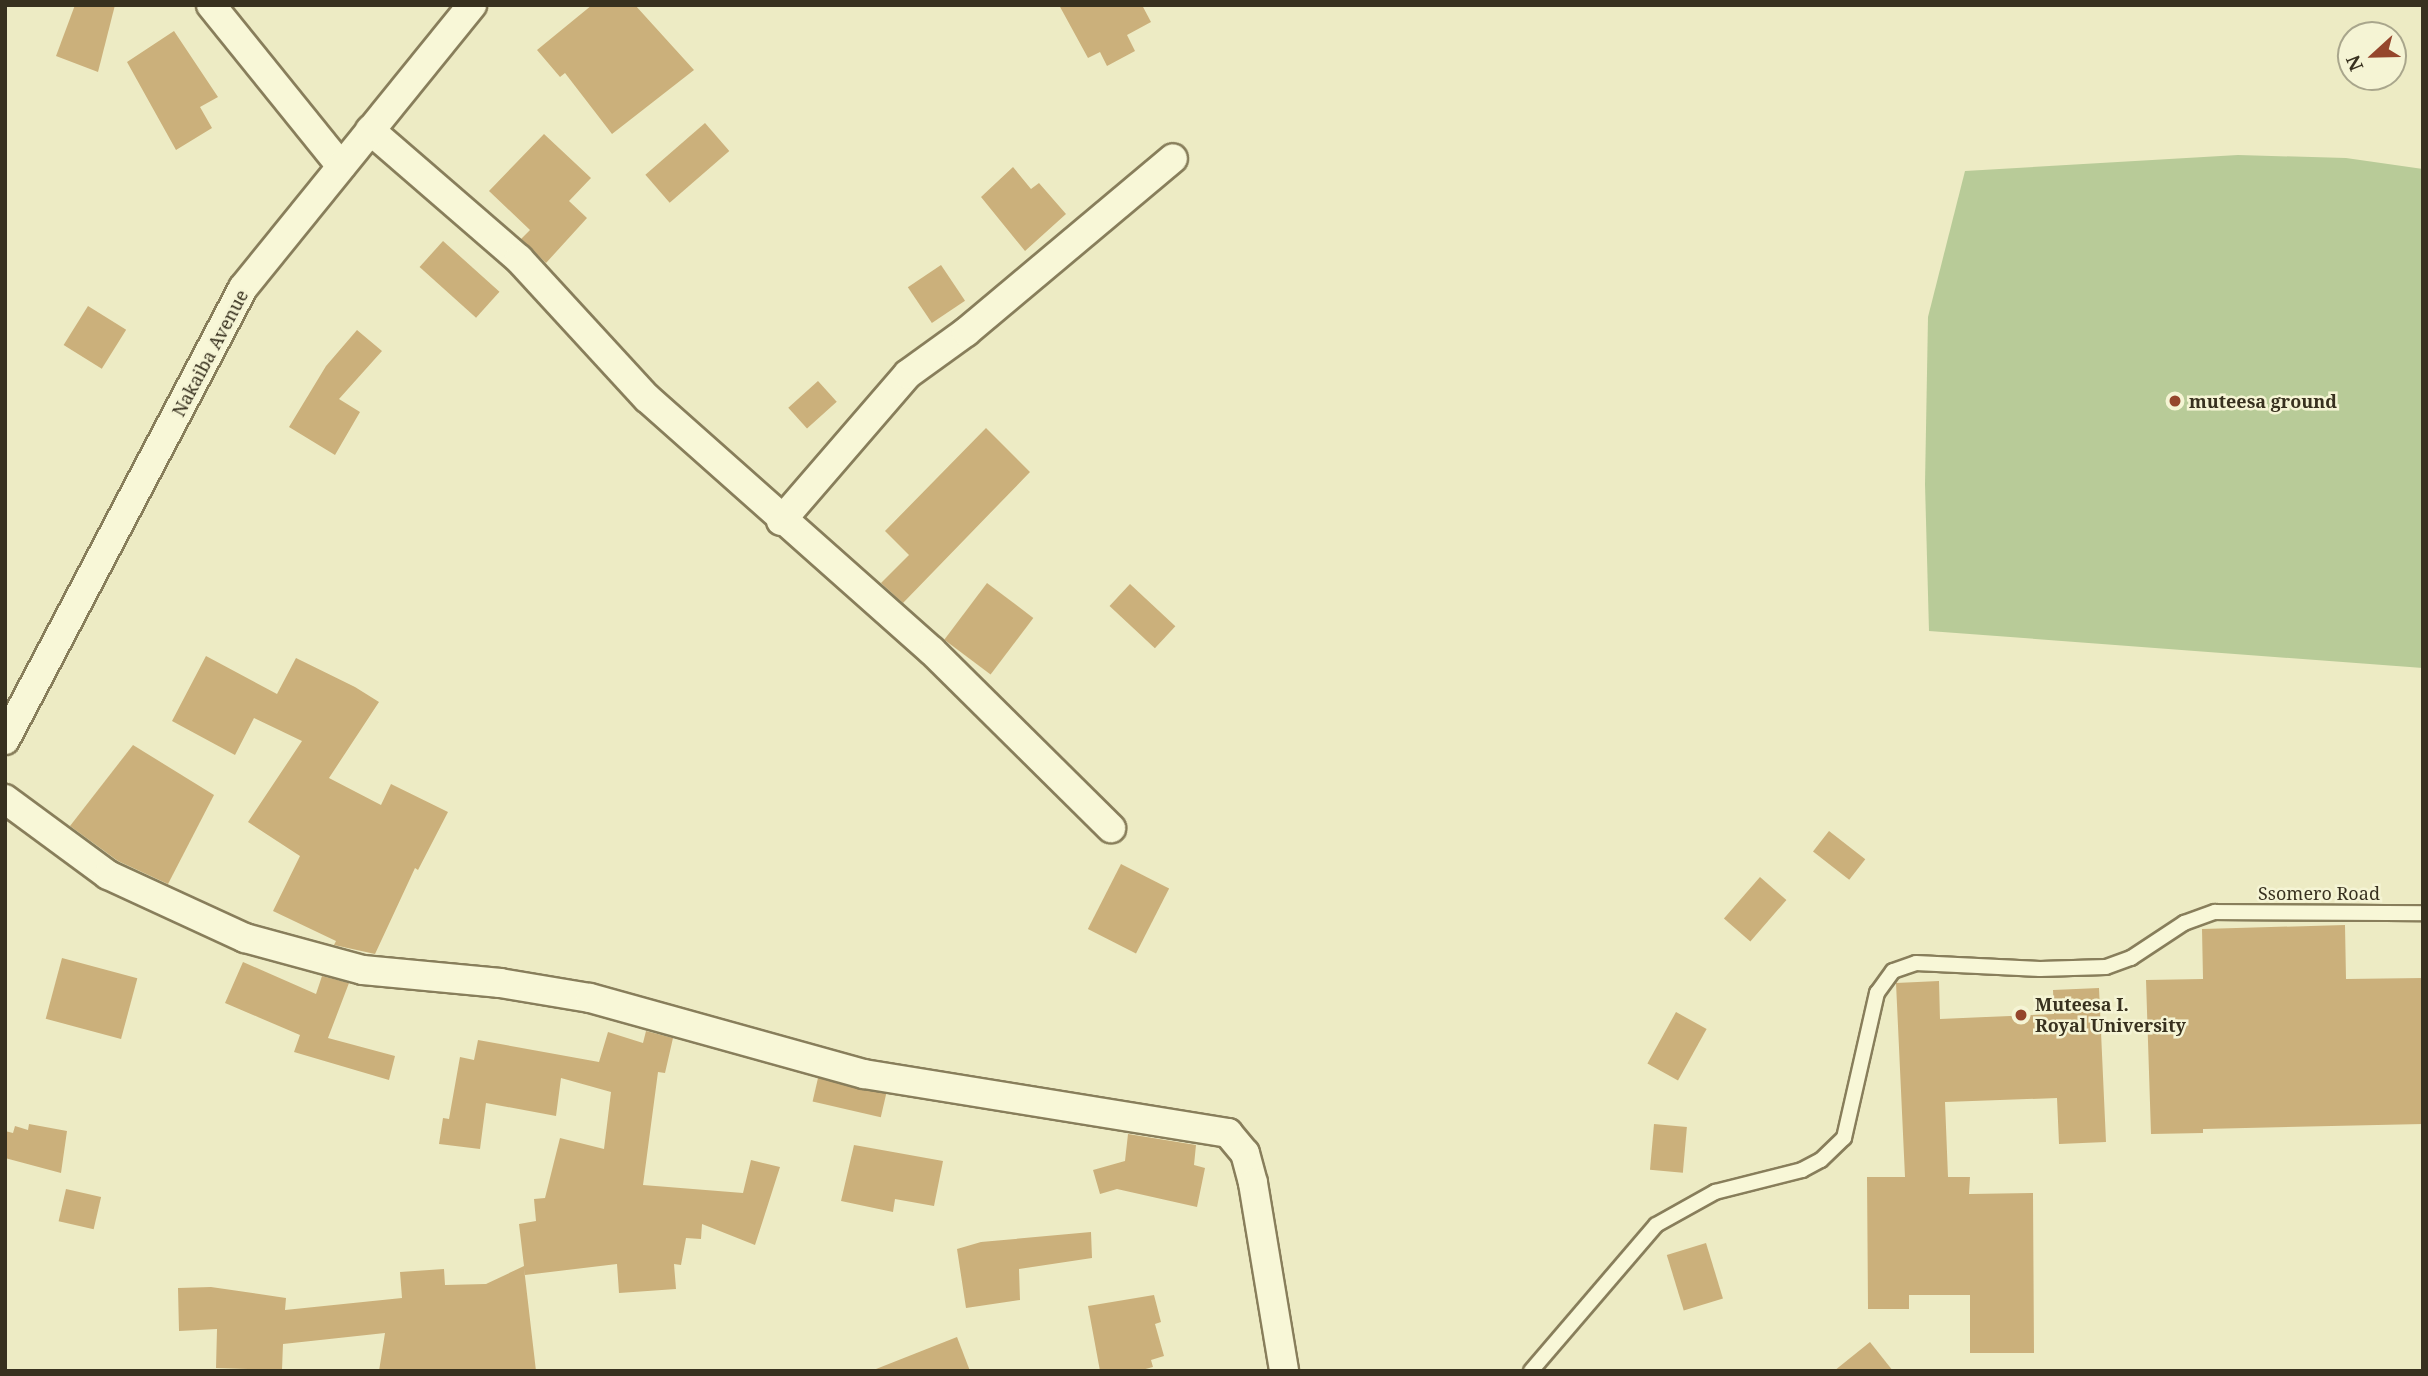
<!DOCTYPE html>
<style>
body{margin:0}
#map{position:relative;width:2428px;height:1376px;overflow:hidden;background:#edebc4;font-family:"Noto Serif",serif}
div>[style]{position:absolute}
.green>*{inset:0;background:#b8cb98}
.building>*{inset:0;background:#cbb07b;transform-origin:0 0}
.roads{filter:drop-shadow(2px 0 #887e5b) drop-shadow(-2px 0 #887e5b) drop-shadow(0 2px #887e5b) drop-shadow(0 -2px #887e5b)}
.lane>*{height:14px;margin:-7px;padding:0 7px;transform-origin:7px;border-radius:7px;background:#f8f7d7}
.street>*{height:28px;margin:-14px;padding:0 14px;transform-origin:14px;border-radius:14px;background:#f8f7d7}
.dots>*{width:19px;height:19px;translate:-50% -50%;box-sizing:border-box;border:4px solid #f5f4d4;border-radius:50%}
span{translate:-50% -50%;white-space:nowrap;text-align:center;line-height:1.15;-webkit-text-stroke:5px #f5f4d4;paint-order:stroke}
.street-label{font-size:18px;color:#38311f}
.poi-label{font-size:18px;color:#38311f;font-weight:700}
.left{translate:0 -50%;text-align:left}
.frame{position:absolute;inset:0;border:7px solid #38311f;pointer-events:none}
.north{position:absolute;left:2337px;top:21px;width:70px;height:70px;box-sizing:border-box;background:#f5f4d4;border:2px solid #a9a68c;border-radius:50%;rotate:248deg;font-size:19px;font-weight:700;line-height:28px;text-align:center;color:#38311f}
.north::after{content:'';display:block;margin:auto;width:24px;height:32px;background:#95462c;clip-path:polygon(50% 0,100% 100%,50% 72%,0 100%)}
</style>
<div id="map">
<div class="green">
<div style="clip-path:polygon(2238px 155px,2346px 158px,2423px 169px,2423px 668px,1929px 631px,1925px 484px,1928px 317px,1965px 171px)"></div>
</div>
<div class="building">
<div style="clip-path:polygon(75px 5px,115px 5px,98px 72px,56px 56px)"></div>
<div style="clip-path:polygon(592px 5px,635px 5px,694px 70px,612px 134px,565px 73px,560px 77px,537px 50px)"></div>
<div style="clip-path:polygon(1059px 5px,1142px 5px,1151px 22px,1127px 35px,1135px 51px,1107px 66px,1100px 52px,1088px 58px)"></div>
<div style="clip-path:polygon(174px 31px,218px 97px,200px 107px,212px 128px,176px 150px,127px 62px)"></div>
<div style="left:705px;top:123px;width:37px;height:79px;rotate:49deg"></div>
<div style="clip-path:polygon(544px 134px,591px 178px,569px 201px,587px 218px,546px 263px,521px 239px,530px 230px,489px 191px)"></div>
<div style="clip-path:polygon(1013px 167px,1031px 189px,1039px 183px,1066px 214px,1025px 251px,981px 197px)"></div>
<div style="left:443px;top:241px;width:76px;height:35px;rotate:42deg"></div>
<div style="left:941px;top:265px;width:43px;height:40px;rotate:56deg"></div>
<div style="left:88px;top:306px;width:45px;height:46px;rotate:32deg"></div>
<div style="clip-path:polygon(357px 330px,382px 351px,339px 399px,360px 412px,335px 455px,289px 427px,326px 366px)"></div>
<div style="left:818px;top:381px;width:28px;height:40px;rotate:48deg"></div>
<div style="clip-path:polygon(986px 428px,1030px 472px,903px 603px,881px 583px,909px 555px,885px 531px)"></div>
<div style="left:987px;top:583px;width:58px;height:71px;rotate:37deg"></div>
<div style="left:1130px;top:584px;width:62px;height:30px;rotate:43deg"></div>
<div style="clip-path:polygon(206px 656px,277px 694px,296px 658px,355px 687px,379px 702px,329px 778px,381px 805px,391px 784px,448px 812px,418px 870px,415px 868px,375px 954px,334px 945px,336px 941px,273px 911px,300px 856px,248px 822px,302px 741px,254px 718px,235px 755px,172px 721px)"></div>
<div style="clip-path:polygon(133px 745px,214px 795px,168px 884px,118px 861px,70px 826px)"></div>
<div style="left:1829px;top:831px;width:46px;height:26px;rotate:38deg"></div>
<div style="left:1121px;top:864px;width:54px;height:73px;rotate:27deg"></div>
<div style="left:1760px;top:877px;width:35px;height:55px;rotate:41deg"></div>
<div style="clip-path:polygon(2345px 925px,2346px 979px,2423px 978px,2423px 1124px,2203px 1129px,2203px 1133px,2151px 1134px,2146px 980px,2203px 979px,2202px 929px)"></div>
<div style="left:62px;top:958px;width:78px;height:63px;rotate:15deg"></div>
<div style="clip-path:polygon(243px 962px,316px 994px,322px 976px,349px 983px,328px 1038px,395px 1056px,389px 1080px,294px 1052px,300px 1035px,225px 1003px)"></div>
<div style="clip-path:polygon(1939px 981px,1940px 1019px,2054px 1014px,2053px 990px,2099px 988px,2106px 1142px,2059px 1144px,2057px 1098px,1945px 1102px,1948px 1177px,1970px 1177px,1969px 1194px,2033px 1193px,2034px 1353px,1970px 1353px,1970px 1295px,1909px 1295px,1909px 1309px,1868px 1309px,1867px 1177px,1905px 1177px,1896px 983px)"></div>
<div style="left:1676px;top:1012px;width:35px;height:59px;rotate:29deg"></div>
<div style="clip-path:polygon(646px 1031px,673px 1038px,665px 1073px,658px 1072px,643px 1185px,743px 1193px,751px 1160px,780px 1167px,755px 1245px,702px 1224px,701px 1239px,686px 1238px,681px 1265px,674px 1264px,676px 1289px,619px 1293px,617px 1264px,525px 1275px,524px 1268px,536px 1371px,379px 1371px,385px 1333px,283px 1344px,282px 1370px,216px 1368px,217px 1329px,179px 1331px,178px 1288px,211px 1287px,286px 1298px,285px 1310px,402px 1298px,400px 1272px,444px 1269px,445px 1285px,486px 1284px,524px 1266px,519px 1224px,536px 1221px,534px 1199px,545px 1198px,560px 1138px,604px 1149px,611px 1092px,561px 1078px,556px 1116px,486px 1103px,480px 1149px,439px 1144px,443px 1118px,449px 1119px,460px 1057px,474px 1060px,478px 1040px,599px 1062px,608px 1032px,643px 1043px)"></div>
<div style="left:818px;top:1078px;width:70px;height:24px;rotate:13deg"></div>
<div style="clip-path:polygon(29px 1124px,67px 1131px,61px 1173px,5px 1158px,5px 1131px,13px 1133px,15px 1126px,28px 1130px)"></div>
<div style="left:1654px;top:1124px;width:33px;height:46px;rotate:5deg"></div>
<div style="clip-path:polygon(1128px 1134px,1196px 1145px,1194px 1165px,1205px 1168px,1197px 1207px,1117px 1189px,1100px 1194px,1093px 1170px,1125px 1161px)"></div>
<div style="clip-path:polygon(854px 1145px,943px 1161px,934px 1206px,895px 1199px,893px 1212px,841px 1201px)"></div>
<div style="left:66px;top:1189px;width:36px;height:33px;rotate:13deg"></div>
<div style="clip-path:polygon(1091px 1232px,1092px 1258px,1019px 1269px,1020px 1300px,966px 1308px,957px 1249px,981px 1242px)"></div>
<div style="left:1706px;top:1243px;width:58px;height:41px;rotate:73deg"></div>
<div style="clip-path:polygon(1154px 1295px,1161px 1322px,1155px 1324px,1164px 1356px,1151px 1360px,1153px 1367px,1138px 1371px,1100px 1371px,1088px 1306px)"></div>
<div style="clip-path:polygon(957px 1337px,970px 1371px,877px 1371px,876px 1369px)"></div>
<div style="clip-path:polygon(1870px 1342px,1893px 1371px,1834px 1371px)"></div>
</div>
<div class="roads">
<div class="lane">
<div style="left:1531px;top:1371px;width:192px;rotate:-49.4deg"></div>
<div style="left:1656px;top:1225px;width:68px;rotate:-29.2deg"></div>
<div style="left:1715px;top:1192px;width:90px;rotate:-14.2deg"></div>
<div style="left:1802px;top:1170px;width:21px;rotate:-28deg"></div>
<div style="left:1821px;top:1160px;width:32px;rotate:-44deg"></div>
<div style="left:1844px;top:1138px;width:149px;rotate:-77.2deg"></div>
<div style="left:1877px;top:993px;width:27px;rotate:-54deg"></div>
<div style="left:1893px;top:971px;width:24px;rotate:-19deg"></div>
<div style="left:1916px;top:963px;width:124px;rotate:2.8deg"></div>
<div style="left:2040px;top:969px;width:66px;rotate:-1.7deg"></div>
<div style="left:2106px;top:967px;width:27px;rotate:-20deg"></div>
<div style="left:2131px;top:958px;width:64px;rotate:-33.4deg"></div>
<div style="left:2184px;top:923px;width:33px;rotate:-20deg"></div>
<div style="left:2215px;top:912px;width:208px;rotate:0.3deg"></div>
</div>
<div class="street">
<div style="left:211px;top:5px;width:207px;rotate:51.1deg"></div>
<div style="left:370px;top:130px;width:197px;rotate:40.9deg"></div>
<div style="left:519px;top:259px;width:189px;rotate:47.4deg"></div>
<div style="left:647px;top:398px;width:381px;rotate:41.6deg"></div>
<div style="left:932px;top:651px;width:252px;rotate:44.7deg"></div>
<div style="left:781px;top:521px;width:194px;rotate:-49.2deg"></div>
<div style="left:908px;top:374px;width:72px;rotate:-35.9deg"></div>
<div style="left:966px;top:332px;width:270px;rotate:-40deg"></div>
<div style="left:5px;top:740px;width:511px;rotate:-62.23deg"></div>
<div style="left:243px;top:288px;width:364px;rotate:-51deg"></div>
<div style="left:5px;top:799px;width:128px;rotate:36.4deg"></div>
<div style="left:108px;top:875px;width:151px;rotate:24.7deg"></div>
<div style="left:245px;top:938px;width:122px;rotate:15.2deg"></div>
<div style="left:363px;top:970px;width:138px;rotate:5.4deg"></div>
<div style="left:500px;top:983px;width:91px;rotate:9.5deg"></div>
<div style="left:590px;top:998px;width:284px;rotate:15.5deg"></div>
<div style="left:864px;top:1074px;width:369px;rotate:9.2deg"></div>
<div style="left:1228px;top:1133px;width:26px;rotate:50deg"></div>
<div style="left:1245px;top:1153px;width:31px;rotate:75deg"></div>
<div style="left:1253px;top:1183px;width:191px;rotate:80.6deg"></div>
</div>
</div>
<div class="dots">
<div style="left:2175px;top:401px;background:#95462c"></div>
<div style="left:2021px;top:1015px;background:#95462c"></div>
</div>
<div class="street-label">
<span style="left:210px;top:353px;rotate:-62deg">Nakaiba Avenue</span>
<span style="left:2319px;top:893px">Ssomero Road</span>
</div>
<div class="poi-label">
<span class="left" style="left:2189px;top:401px">muteesa ground</span>
<span class="left" style="left:2035px;top:1015px">Muteesa I.<br>Royal University</span>
</div>
<div class="frame"></div>
<div class="north">N</div>
</div>
